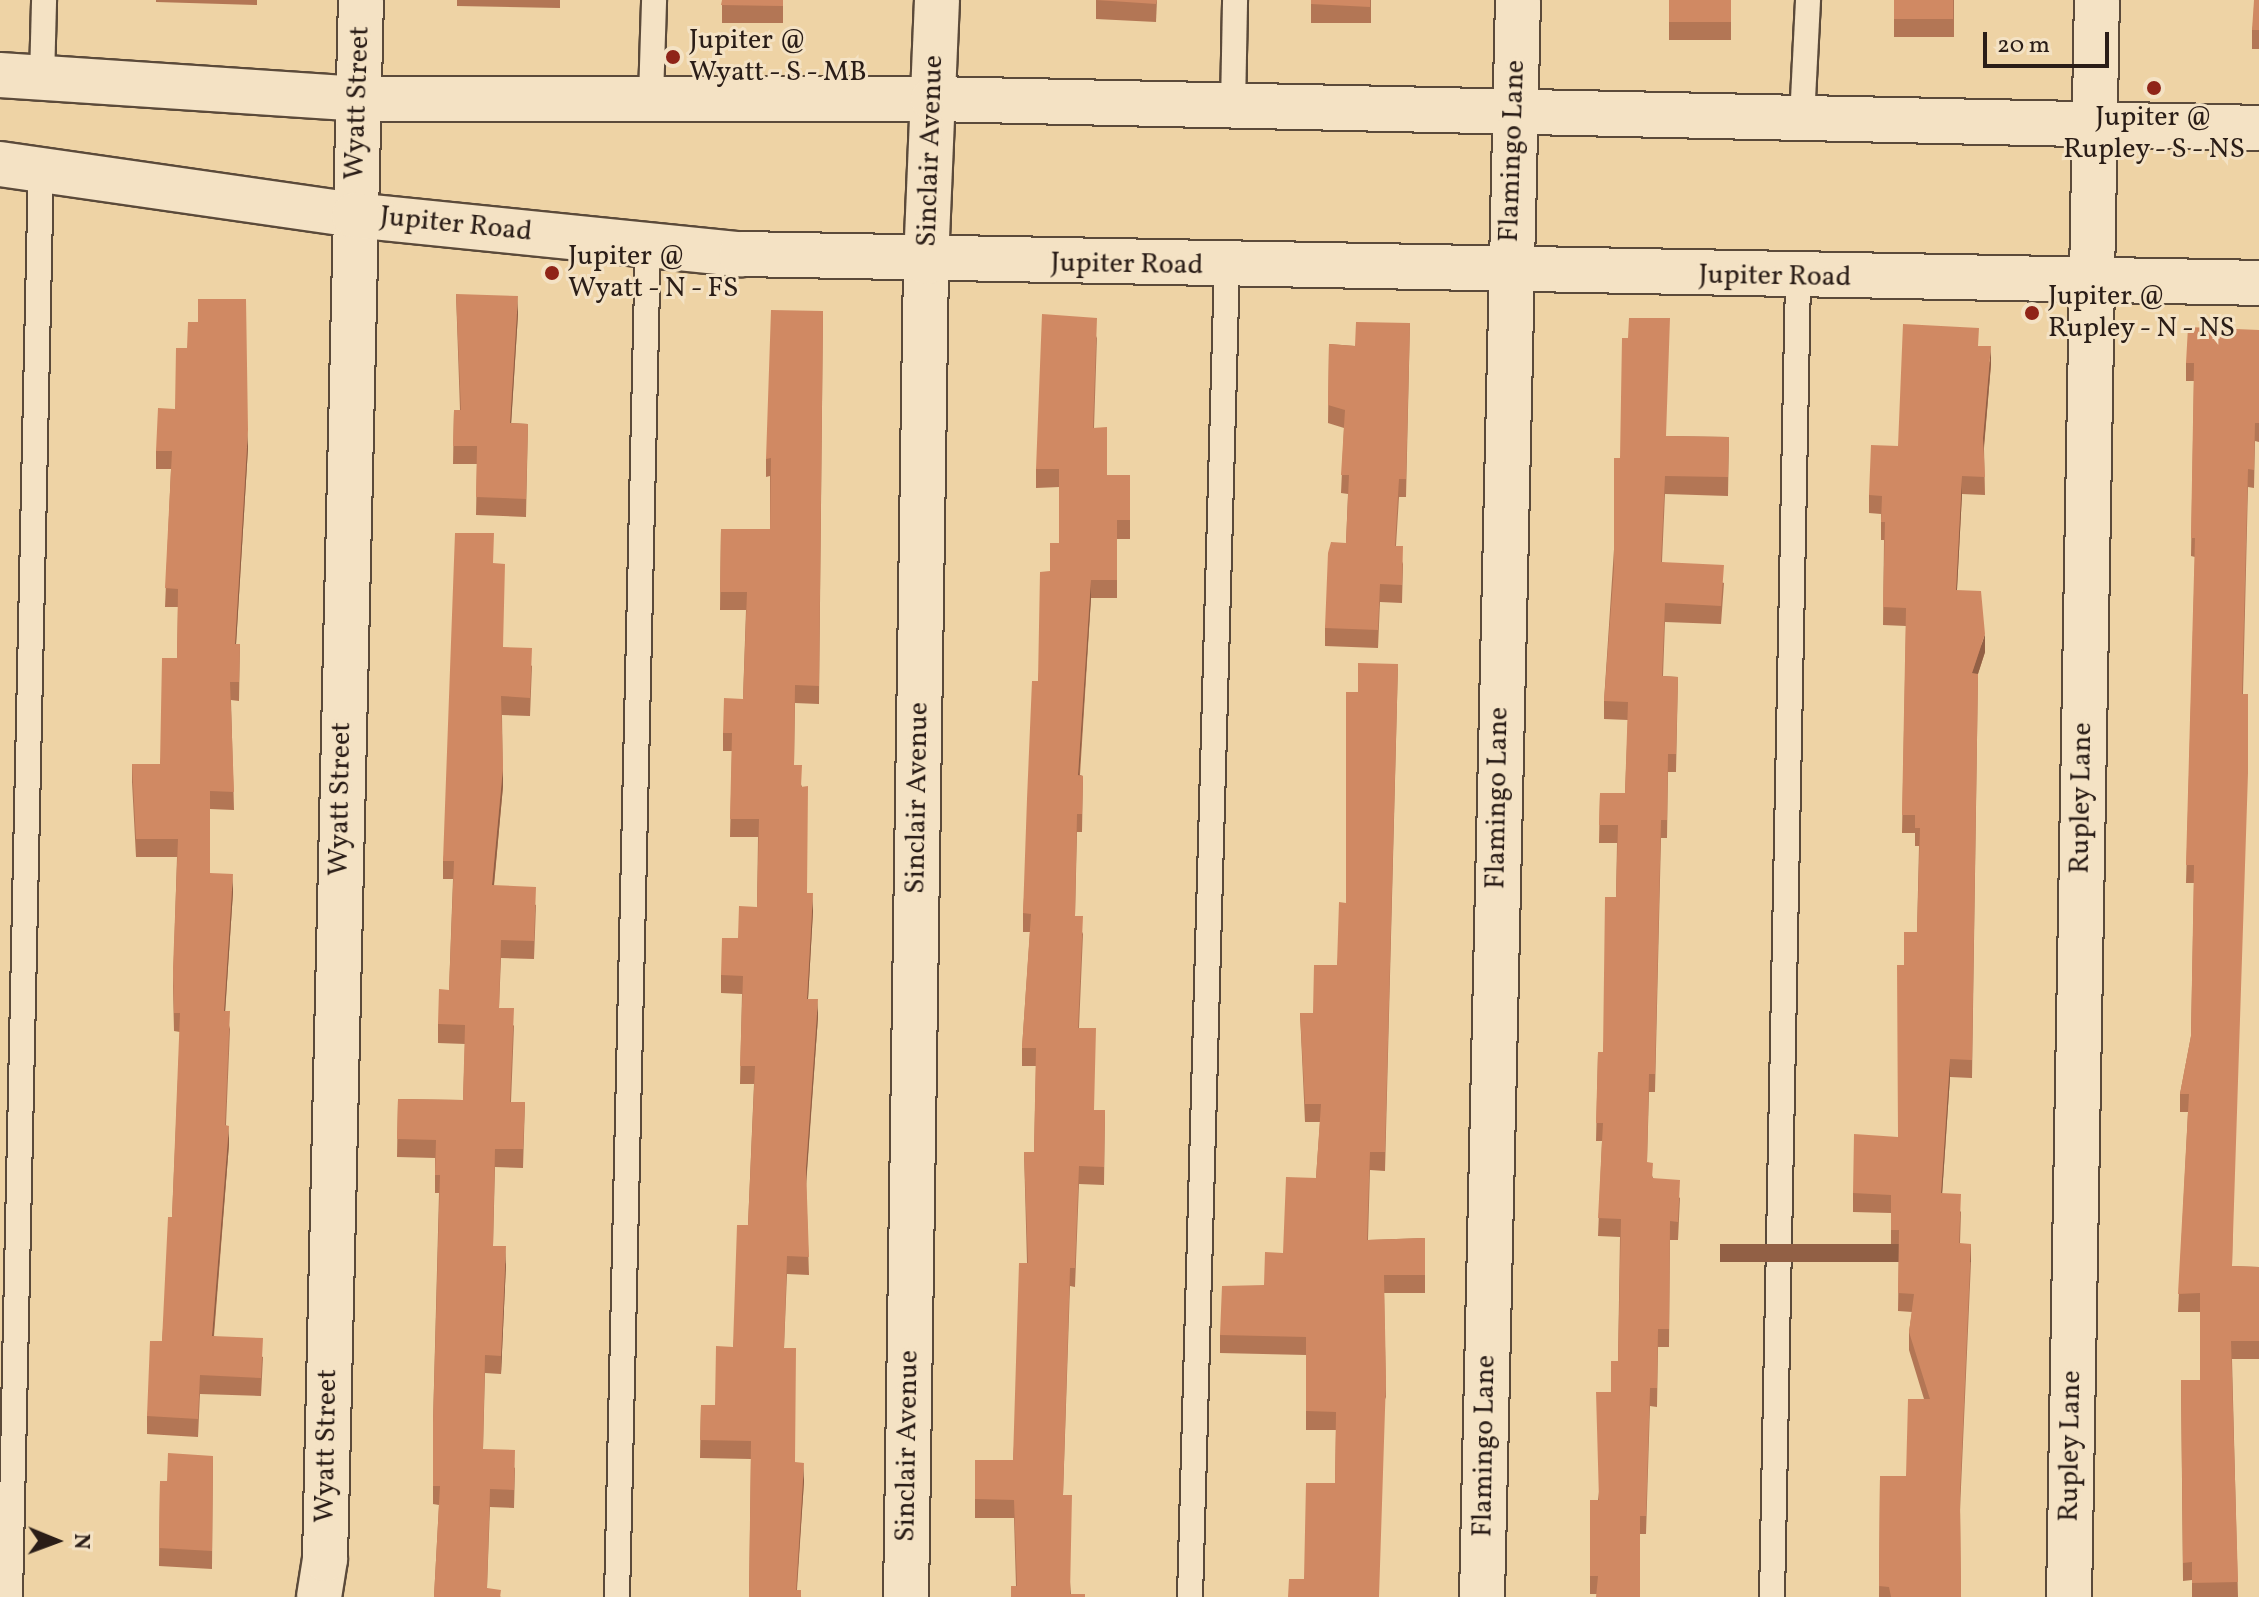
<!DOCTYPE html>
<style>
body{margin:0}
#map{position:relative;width:2259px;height:1597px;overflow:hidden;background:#eed3a5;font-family:Vollkorn,serif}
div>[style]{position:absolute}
.roads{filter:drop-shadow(2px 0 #5b4a3a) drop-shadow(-2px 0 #5b4a3a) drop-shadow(0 2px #5b4a3a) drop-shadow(0 -2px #5b4a3a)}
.lane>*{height:24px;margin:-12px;padding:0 12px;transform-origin:12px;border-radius:12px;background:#f4e2c4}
.street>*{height:44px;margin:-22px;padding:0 22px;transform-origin:22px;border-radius:22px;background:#f4e2c4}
.secondary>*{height:44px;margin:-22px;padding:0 22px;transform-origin:22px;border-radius:22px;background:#f4e2c4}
.wall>*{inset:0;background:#b37655;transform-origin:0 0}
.shaded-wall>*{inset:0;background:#926045;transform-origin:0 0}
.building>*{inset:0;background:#d08963;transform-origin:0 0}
.dots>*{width:22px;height:22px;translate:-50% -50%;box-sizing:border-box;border:4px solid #f4e2c4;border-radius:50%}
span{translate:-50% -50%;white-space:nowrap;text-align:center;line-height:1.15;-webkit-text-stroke:6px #f4e2c4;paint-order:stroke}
.poi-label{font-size:28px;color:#2a1d17}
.left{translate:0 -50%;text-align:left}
.street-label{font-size:28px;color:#2a1d17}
.north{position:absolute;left:16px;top:1501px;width:80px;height:80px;-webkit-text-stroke:6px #f4e2c4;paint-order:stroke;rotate:91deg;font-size:22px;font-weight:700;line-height:32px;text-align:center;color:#2a1d17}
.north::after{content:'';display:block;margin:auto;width:28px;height:36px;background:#2a1d17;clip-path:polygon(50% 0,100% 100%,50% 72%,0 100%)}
.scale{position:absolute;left:1983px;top:32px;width:126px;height:36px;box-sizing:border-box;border:4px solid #2a1d17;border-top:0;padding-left:10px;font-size:24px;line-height:28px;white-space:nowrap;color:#2a1d17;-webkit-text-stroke:6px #f4e2c4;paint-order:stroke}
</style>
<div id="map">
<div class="roads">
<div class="lane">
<div style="left:42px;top:79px;width:79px;rotate:-88.5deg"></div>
<div style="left:651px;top:98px;width:98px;rotate:-88.2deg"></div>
<div style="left:1233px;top:107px;width:107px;rotate:-88.9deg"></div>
<div style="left:1802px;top:119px;width:119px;rotate:-87.1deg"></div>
<div style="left:10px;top:1597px;width:1428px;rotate:-88.76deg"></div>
<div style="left:617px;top:1597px;width:1353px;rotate:-88.69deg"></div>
<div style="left:1190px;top:1597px;width:1331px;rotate:-88.41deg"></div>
<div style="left:1772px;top:1597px;width:1319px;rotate:-88.87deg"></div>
</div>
<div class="street">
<div style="left:319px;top:1597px;width:38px;rotate:-81deg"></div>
<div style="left:325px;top:1559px;width:1559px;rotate:-88.68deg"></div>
<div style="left:906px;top:1597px;width:1335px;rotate:-89.14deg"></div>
<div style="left:926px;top:262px;width:262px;rotate:-87.6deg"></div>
<div style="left:1482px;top:1597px;width:1597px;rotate:-88.71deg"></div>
<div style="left:2069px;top:1597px;width:1597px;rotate:-89deg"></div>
</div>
<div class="secondary">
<div style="left:0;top:75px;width:360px;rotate:3.8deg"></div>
<div style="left:359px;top:99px;width:574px"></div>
<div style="left:933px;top:99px;width:1326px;rotate:1.25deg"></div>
<div style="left:0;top:164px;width:358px;rotate:8.2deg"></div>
<div style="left:354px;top:215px;width:389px;rotate:5.8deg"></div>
<div style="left:741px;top:254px;width:1518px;rotate:1.09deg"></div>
</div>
</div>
<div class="wall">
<div style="clip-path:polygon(156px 0,257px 0,257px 5px,156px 2px)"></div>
<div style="clip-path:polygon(457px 0,560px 0,560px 8px,457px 6px)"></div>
<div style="left:722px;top:0;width:61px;height:23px"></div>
<div style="clip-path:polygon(1096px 0,1157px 0,1156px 22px,1096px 19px)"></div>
<div style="left:1311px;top:0;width:60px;height:23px"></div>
<div style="left:1669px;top:0;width:62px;height:40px"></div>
<div style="left:1894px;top:0;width:60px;height:37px"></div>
<div style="clip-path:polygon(2259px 0,2259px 49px,2252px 49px,2252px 30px)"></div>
<div style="clip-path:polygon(456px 294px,518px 314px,511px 423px,528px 424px,526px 517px,476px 515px,477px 464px,453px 464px,454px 410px,460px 410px)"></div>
<div style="clip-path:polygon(823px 311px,819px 704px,795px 703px,794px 765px,802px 787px,807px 893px,813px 911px,808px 999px,818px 1017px,806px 1181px,809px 1275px,787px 1274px,784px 1348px,795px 1462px,804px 1481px,797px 1590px,749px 1597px,751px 1459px,700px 1458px,701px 1405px,715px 1405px,733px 1347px,748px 1225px,754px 1084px,740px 1084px,742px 994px,721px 993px,721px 975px,738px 938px,757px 907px,758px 837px,730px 837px,732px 751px,723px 751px,723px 733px,743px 699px,746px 610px,720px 610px,721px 529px,770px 529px,770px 476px,766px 477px,766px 459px)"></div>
<div style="clip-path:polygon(1410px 323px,1406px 497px,1399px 497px,1396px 546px,1403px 564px,1402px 603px,1380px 602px,1378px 648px,1325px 646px,1325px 628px,1346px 543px,1348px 494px,1341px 493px,1344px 428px,1328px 423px,1329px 344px,1355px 346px)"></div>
<div style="clip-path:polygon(2259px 330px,2259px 442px,2255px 441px,2254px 488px,2248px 487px,2243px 694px,2232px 1266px,2259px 1267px,2259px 1359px,2232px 1359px,2238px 1597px,2192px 1597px,2192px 1580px,2183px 1581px,2181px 1380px,2200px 1380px,2200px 1312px,2178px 1312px,2188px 1112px,2180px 1112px,2180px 1094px,2191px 1036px,2194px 883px,2186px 883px,2195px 557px,2191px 556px,2194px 381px,2186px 381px,2186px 363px)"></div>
<div style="clip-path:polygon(1097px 336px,1094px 428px,1107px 475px,1130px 475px,1130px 539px,1117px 539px,1117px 598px,1091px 598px,1080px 775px,1083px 776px,1082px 832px,1077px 832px,1075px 916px,1083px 934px,1079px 1028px,1094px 1110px,1105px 1110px,1104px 1185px,1079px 1184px,1075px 1287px,1070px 1286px,1063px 1495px,1071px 1594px,1085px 1597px,1016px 1586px,1014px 1518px,975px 1518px,975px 1460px,1013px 1460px,1027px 1263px,1024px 1152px,1034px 1152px,1036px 1066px,1022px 1066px,1022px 1048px,1030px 932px,1023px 932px,1023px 913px,1038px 681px,1050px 571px,1059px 543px,1059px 487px,1036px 488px,1036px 469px)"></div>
<div style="clip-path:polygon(1979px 346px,1991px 364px,1984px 448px,1985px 495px,1962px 494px,1957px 590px,1985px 652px,1978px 674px,1972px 1078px,1950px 1077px,1942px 1193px,1961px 1212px,1960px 1243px,1971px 1262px,1960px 1510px,1961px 1597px,1879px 1597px,1880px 1476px,1906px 1476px,1924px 1399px,1909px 1350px,1909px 1332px,1912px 1312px,1898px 1311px,1899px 1248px,1891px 1248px,1891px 1213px,1853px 1212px,1853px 1193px,1898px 1137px,1904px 965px,1917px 932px,1919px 846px,1915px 846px,1915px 833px,1902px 833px,1906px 626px,1883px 625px,1884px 540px,1881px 540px,1881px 514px,1869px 513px,1869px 495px,1898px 446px)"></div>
<div style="clip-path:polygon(1667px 436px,1729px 437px,1728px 496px,1665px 494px,1662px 562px,1724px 583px,1721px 624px,1665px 622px,1663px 676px,1678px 677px,1676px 772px,1668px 772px,1667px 838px,1661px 838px,1655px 1092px,1649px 1092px,1647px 1162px,1653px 1178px,1680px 1198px,1678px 1240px,1670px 1240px,1669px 1347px,1658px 1347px,1657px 1407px,1650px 1406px,1646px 1534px,1640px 1534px,1597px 1594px,1590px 1594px,1590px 1500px,1598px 1500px,1611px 1392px,1618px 1361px,1620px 1237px,1598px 1236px,1602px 1141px,1596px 1141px,1598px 1052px,1603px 1052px,1616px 897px,1617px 843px,1599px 843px,1600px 793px,1625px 793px,1628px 720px,1604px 719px,1604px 701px,1620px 458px)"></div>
<div style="clip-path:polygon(248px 448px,236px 644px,240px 644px,239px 701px,231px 700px,234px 810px,210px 809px,210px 873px,233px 892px,225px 1011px,230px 1029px,226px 1125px,229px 1144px,214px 1336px,263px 1357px,261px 1396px,200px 1394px,198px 1437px,147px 1434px,147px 1416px,162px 1341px,172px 1217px,180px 1032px,174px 1031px,173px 986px,177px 857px,136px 857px,132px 782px,132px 764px,160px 764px,177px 658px,178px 607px,165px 607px,171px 469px,156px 469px,156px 451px)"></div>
<div style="clip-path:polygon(494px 563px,503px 647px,532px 666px,530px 716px,502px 715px,503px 786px,494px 886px,536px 905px,534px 959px,501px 958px,499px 1008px,514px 1026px,511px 1102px,525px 1102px,523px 1168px,495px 1167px,493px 1246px,506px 1264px,501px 1374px,485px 1373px,483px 1449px,515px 1468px,514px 1508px,490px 1507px,487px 1588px,501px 1597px,434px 1597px,439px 1505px,433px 1504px,433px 1423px,439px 1193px,435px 1193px,435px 1158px,397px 1157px,398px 1099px,463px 1100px,465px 1044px,438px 1043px,438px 1024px,449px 990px,453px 879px,443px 879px,443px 861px)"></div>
<div style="clip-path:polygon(1398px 664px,1385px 1171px,1370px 1170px,1368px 1240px,1425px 1238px,1425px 1293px,1384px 1293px,1386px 1397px,1304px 1579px,1335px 1483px,1336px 1430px,1306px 1430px,1306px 1355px,1220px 1353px,1220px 1335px,1264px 1285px,1283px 1253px,1316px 1178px,1320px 1122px,1305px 1122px,1300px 1013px,1313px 1013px,1337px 965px,1346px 903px)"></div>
<div style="clip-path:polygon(213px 1456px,212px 1569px,159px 1566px,160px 1481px,167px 1481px)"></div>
</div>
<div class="shaded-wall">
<div style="clip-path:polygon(518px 296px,518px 314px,510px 442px,510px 423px)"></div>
<div style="clip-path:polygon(1991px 346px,1991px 364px,1983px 456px,1983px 438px)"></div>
<div style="clip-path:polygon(248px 430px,248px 448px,235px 662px,235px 644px)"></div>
<div style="clip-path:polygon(1962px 476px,1962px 494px,1956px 608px,1956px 590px)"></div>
<div style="clip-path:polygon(1091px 580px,1091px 598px,1078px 794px,1078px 775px)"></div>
<div style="clip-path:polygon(1985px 634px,1985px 652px,1972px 692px,1972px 673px)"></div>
<div style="clip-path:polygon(503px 768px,503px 786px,492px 904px,492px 885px)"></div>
<div style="clip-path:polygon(233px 874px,233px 892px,224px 1029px,224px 1011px)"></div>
<div style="clip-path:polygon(813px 893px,813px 911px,807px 1017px,807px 999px)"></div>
<div style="clip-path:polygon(818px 999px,818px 1017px,806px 1186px,806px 1168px)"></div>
<div style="clip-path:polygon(1950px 1059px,1950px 1077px,1941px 1211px,1941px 1193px)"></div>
<div style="clip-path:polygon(229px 1126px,229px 1144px,212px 1354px,212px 1336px)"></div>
<div style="left:1971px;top:1244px;width:18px;height:251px;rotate:90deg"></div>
<div style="clip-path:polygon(506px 1246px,506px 1264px,501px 1374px,501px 1356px)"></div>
<div style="clip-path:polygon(804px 1463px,804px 1481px,796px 1597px)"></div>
</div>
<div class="building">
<div style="clip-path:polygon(722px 0,783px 0,783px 6px,721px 5px)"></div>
<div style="clip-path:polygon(1096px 0,1157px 0,1156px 4px)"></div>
<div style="clip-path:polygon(1311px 0,1370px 0,1370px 7px,1311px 4px)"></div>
<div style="left:1669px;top:0;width:62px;height:22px"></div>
<div style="left:1894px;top:0;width:59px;height:19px"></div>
<div style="clip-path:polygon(2254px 0,2259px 0,2259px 30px,2252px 30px)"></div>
<div style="clip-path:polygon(456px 294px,518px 296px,510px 423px,528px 424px,526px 499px,476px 497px,477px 446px,453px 446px,454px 410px,461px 410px)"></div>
<div style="clip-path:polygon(198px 299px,246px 299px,248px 430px,235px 644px,240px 644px,239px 682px,230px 682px,234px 792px,210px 791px,210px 873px,233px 874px,224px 1011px,230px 1011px,225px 1125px,229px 1126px,212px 1336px,263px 1338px,261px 1378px,200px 1375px,198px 1419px,147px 1416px,150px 1341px,162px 1341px,168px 1217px,172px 1217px,180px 1013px,174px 1013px,173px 968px,178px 839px,136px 839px,132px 764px,160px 764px,162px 658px,177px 658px,178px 589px,165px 588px,172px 451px,156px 451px,158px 408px,175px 409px,176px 348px,187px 348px,188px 322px,198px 322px)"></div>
<div style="clip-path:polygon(771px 310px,823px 311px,819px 686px,795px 685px,794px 765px,802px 765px,801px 787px,808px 786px,807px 893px,813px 893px,807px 999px,818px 999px,806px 1168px,809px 1257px,787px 1256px,784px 1348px,796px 1348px,795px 1462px,804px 1463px,796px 1590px,801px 1590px,801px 1597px,749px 1597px,751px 1441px,700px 1440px,701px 1405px,715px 1405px,716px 1346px,733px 1347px,737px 1225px,748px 1225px,755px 1066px,740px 1066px,743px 976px,721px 975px,722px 938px,738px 938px,739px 906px,757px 907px,759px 819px,730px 819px,732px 733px,723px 733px,724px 698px,743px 699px,747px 592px,720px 592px,721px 529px,770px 529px,771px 458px,766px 459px)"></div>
<div style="clip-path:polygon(1042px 314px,1097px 318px,1093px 428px,1107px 427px,1107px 475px,1130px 475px,1130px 520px,1117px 520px,1117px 580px,1091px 580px,1078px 775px,1083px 776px,1082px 814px,1077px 814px,1075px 916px,1083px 916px,1078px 1028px,1096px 1028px,1094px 1110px,1105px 1110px,1104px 1167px,1079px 1166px,1075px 1268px,1070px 1268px,1063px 1495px,1072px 1495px,1070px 1594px,1085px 1594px,1085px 1597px,1011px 1597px,1011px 1586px,1017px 1586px,1014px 1500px,975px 1499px,975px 1460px,1013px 1460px,1019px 1263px,1028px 1263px,1024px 1152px,1034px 1152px,1036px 1048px,1022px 1048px,1031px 914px,1023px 913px,1027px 799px,1032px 681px,1038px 681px,1040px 572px,1050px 571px,1050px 543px,1059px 543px,1059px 469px,1036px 469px)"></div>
<div style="clip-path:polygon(1629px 318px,1670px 318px,1666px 436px,1729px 437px,1728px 477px,1665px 476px,1661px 562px,1724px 565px,1721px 606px,1665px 603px,1662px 676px,1678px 677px,1676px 754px,1668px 754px,1667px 820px,1661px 820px,1655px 1074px,1649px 1074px,1647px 1162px,1653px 1163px,1652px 1178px,1680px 1180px,1678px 1222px,1670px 1221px,1669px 1329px,1658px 1329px,1657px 1388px,1650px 1388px,1646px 1516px,1640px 1516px,1640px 1597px,1596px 1597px,1598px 1576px,1590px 1576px,1590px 1500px,1599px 1500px,1596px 1392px,1611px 1392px,1611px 1361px,1618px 1361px,1621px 1219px,1598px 1218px,1603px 1123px,1596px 1123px,1598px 1052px,1603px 1052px,1605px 897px,1616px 897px,1618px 825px,1599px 825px,1600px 793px,1625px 793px,1628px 702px,1604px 701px,1614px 568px,1614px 458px,1620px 458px,1622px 338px,1628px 338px)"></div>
<div style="clip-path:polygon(1356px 322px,1410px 323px,1406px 479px,1399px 479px,1395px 546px,1403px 546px,1402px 585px,1380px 584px,1378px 630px,1325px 628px,1328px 553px,1331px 542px,1346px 543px,1349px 475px,1341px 475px,1345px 410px,1328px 405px,1329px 344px,1355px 346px)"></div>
<div style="clip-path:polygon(1903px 324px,1979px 328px,1978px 346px,1991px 346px,1983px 438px,1985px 477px,1962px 476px,1956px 590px,1981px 591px,1985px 634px,1972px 673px,1978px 674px,1972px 1060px,1950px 1059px,1941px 1193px,1961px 1194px,1959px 1243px,1971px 1244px,1960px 1495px,1961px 1597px,1891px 1597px,1889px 1587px,1879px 1586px,1880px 1476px,1906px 1476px,1908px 1399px,1930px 1399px,1909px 1332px,1914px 1294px,1898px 1293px,1899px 1230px,1891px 1230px,1891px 1195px,1853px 1193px,1854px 1134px,1898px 1137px,1897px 965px,1904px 965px,1904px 932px,1917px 932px,1920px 828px,1915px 828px,1915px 815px,1902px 815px,1906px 608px,1883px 607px,1885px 522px,1881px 522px,1882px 496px,1869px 495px,1871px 445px,1898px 446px)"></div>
<div style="clip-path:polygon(2188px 327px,2259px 330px,2259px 423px,2255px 423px,2254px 470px,2248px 469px,2242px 694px,2248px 694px,2248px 773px,2232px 1266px,2259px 1267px,2259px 1341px,2231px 1341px,2238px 1582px,2192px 1583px,2192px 1562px,2183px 1563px,2181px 1380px,2200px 1380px,2200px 1293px,2178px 1294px,2189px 1094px,2180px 1094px,2191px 1036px,2194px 865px,2186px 865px,2195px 538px,2191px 538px,2194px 363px,2186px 363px)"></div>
<div style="clip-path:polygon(455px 533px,494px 533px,493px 563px,505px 564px,503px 647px,532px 648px,530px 698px,501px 696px,503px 768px,492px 885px,536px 887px,534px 941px,501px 940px,499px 1008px,514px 1008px,510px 1102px,525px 1102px,523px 1149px,495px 1149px,493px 1246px,506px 1246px,501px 1356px,485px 1355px,483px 1449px,515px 1450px,514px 1490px,490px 1489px,487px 1588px,501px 1590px,500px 1597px,434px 1597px,440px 1486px,433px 1486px,433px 1423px,440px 1175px,435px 1175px,436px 1140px,397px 1139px,398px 1099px,463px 1100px,465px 1025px,438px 1024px,439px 989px,449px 990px,454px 861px,443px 861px)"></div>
<div style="clip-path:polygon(1358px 663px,1398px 664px,1385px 1152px,1370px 1152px,1367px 1240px,1425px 1238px,1425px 1275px,1384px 1275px,1386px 1379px,1379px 1597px,1288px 1597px,1289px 1579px,1304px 1579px,1306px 1483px,1335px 1483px,1336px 1412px,1306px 1411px,1306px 1337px,1220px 1335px,1222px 1286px,1264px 1285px,1265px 1252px,1283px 1253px,1286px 1177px,1316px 1178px,1321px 1104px,1305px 1104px,1300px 1013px,1313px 1013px,1314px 965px,1337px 965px,1339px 902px,1346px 903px,1346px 692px,1358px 692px)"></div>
<div style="clip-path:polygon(168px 1453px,213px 1456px,212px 1551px,159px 1548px,160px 1481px,167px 1481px)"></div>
</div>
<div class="dots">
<div style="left:673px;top:57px;background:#8f2418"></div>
<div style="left:2154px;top:88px;background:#8f2418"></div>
<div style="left:552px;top:273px;background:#8f2418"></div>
<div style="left:2032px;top:313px;background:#8f2418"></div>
</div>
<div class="poi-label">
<span class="left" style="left:689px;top:57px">Jupiter @<br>Wyatt - S - MB</span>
<span style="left:2154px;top:134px">Jupiter @<br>Rupley - S - NS</span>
<span class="left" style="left:568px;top:273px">Jupiter @<br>Wyatt - N - FS</span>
<span class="left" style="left:2048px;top:313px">Jupiter @<br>Rupley - N - NS</span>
</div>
<div class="street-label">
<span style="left:358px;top:103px;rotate:-88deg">Wyatt Street</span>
<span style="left:931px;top:151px;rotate:-88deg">Sinclair Avenue</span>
<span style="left:1513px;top:151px;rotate:-88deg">Flamingo Lane</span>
<span style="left:456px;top:225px;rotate:6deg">Jupiter Road</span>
<span style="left:1127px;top:265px;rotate:1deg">Jupiter Road</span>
<span style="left:1775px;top:277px;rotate:1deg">Jupiter Road</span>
<span style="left:918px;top:798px;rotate:-89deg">Sinclair Avenue</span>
<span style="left:1498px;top:798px;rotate:-89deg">Flamingo Lane</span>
<span style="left:2082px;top:798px;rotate:-89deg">Rupley Lane</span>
<span style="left:341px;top:799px;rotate:-89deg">Wyatt Street</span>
<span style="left:327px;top:1446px;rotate:-89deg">Wyatt Street</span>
<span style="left:908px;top:1446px;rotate:-89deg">Sinclair Avenue</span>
<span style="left:1485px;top:1446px;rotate:-89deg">Flamingo Lane</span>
<span style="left:2071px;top:1446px;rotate:-89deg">Rupley Lane</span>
</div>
<div class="north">N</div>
<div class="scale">20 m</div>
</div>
